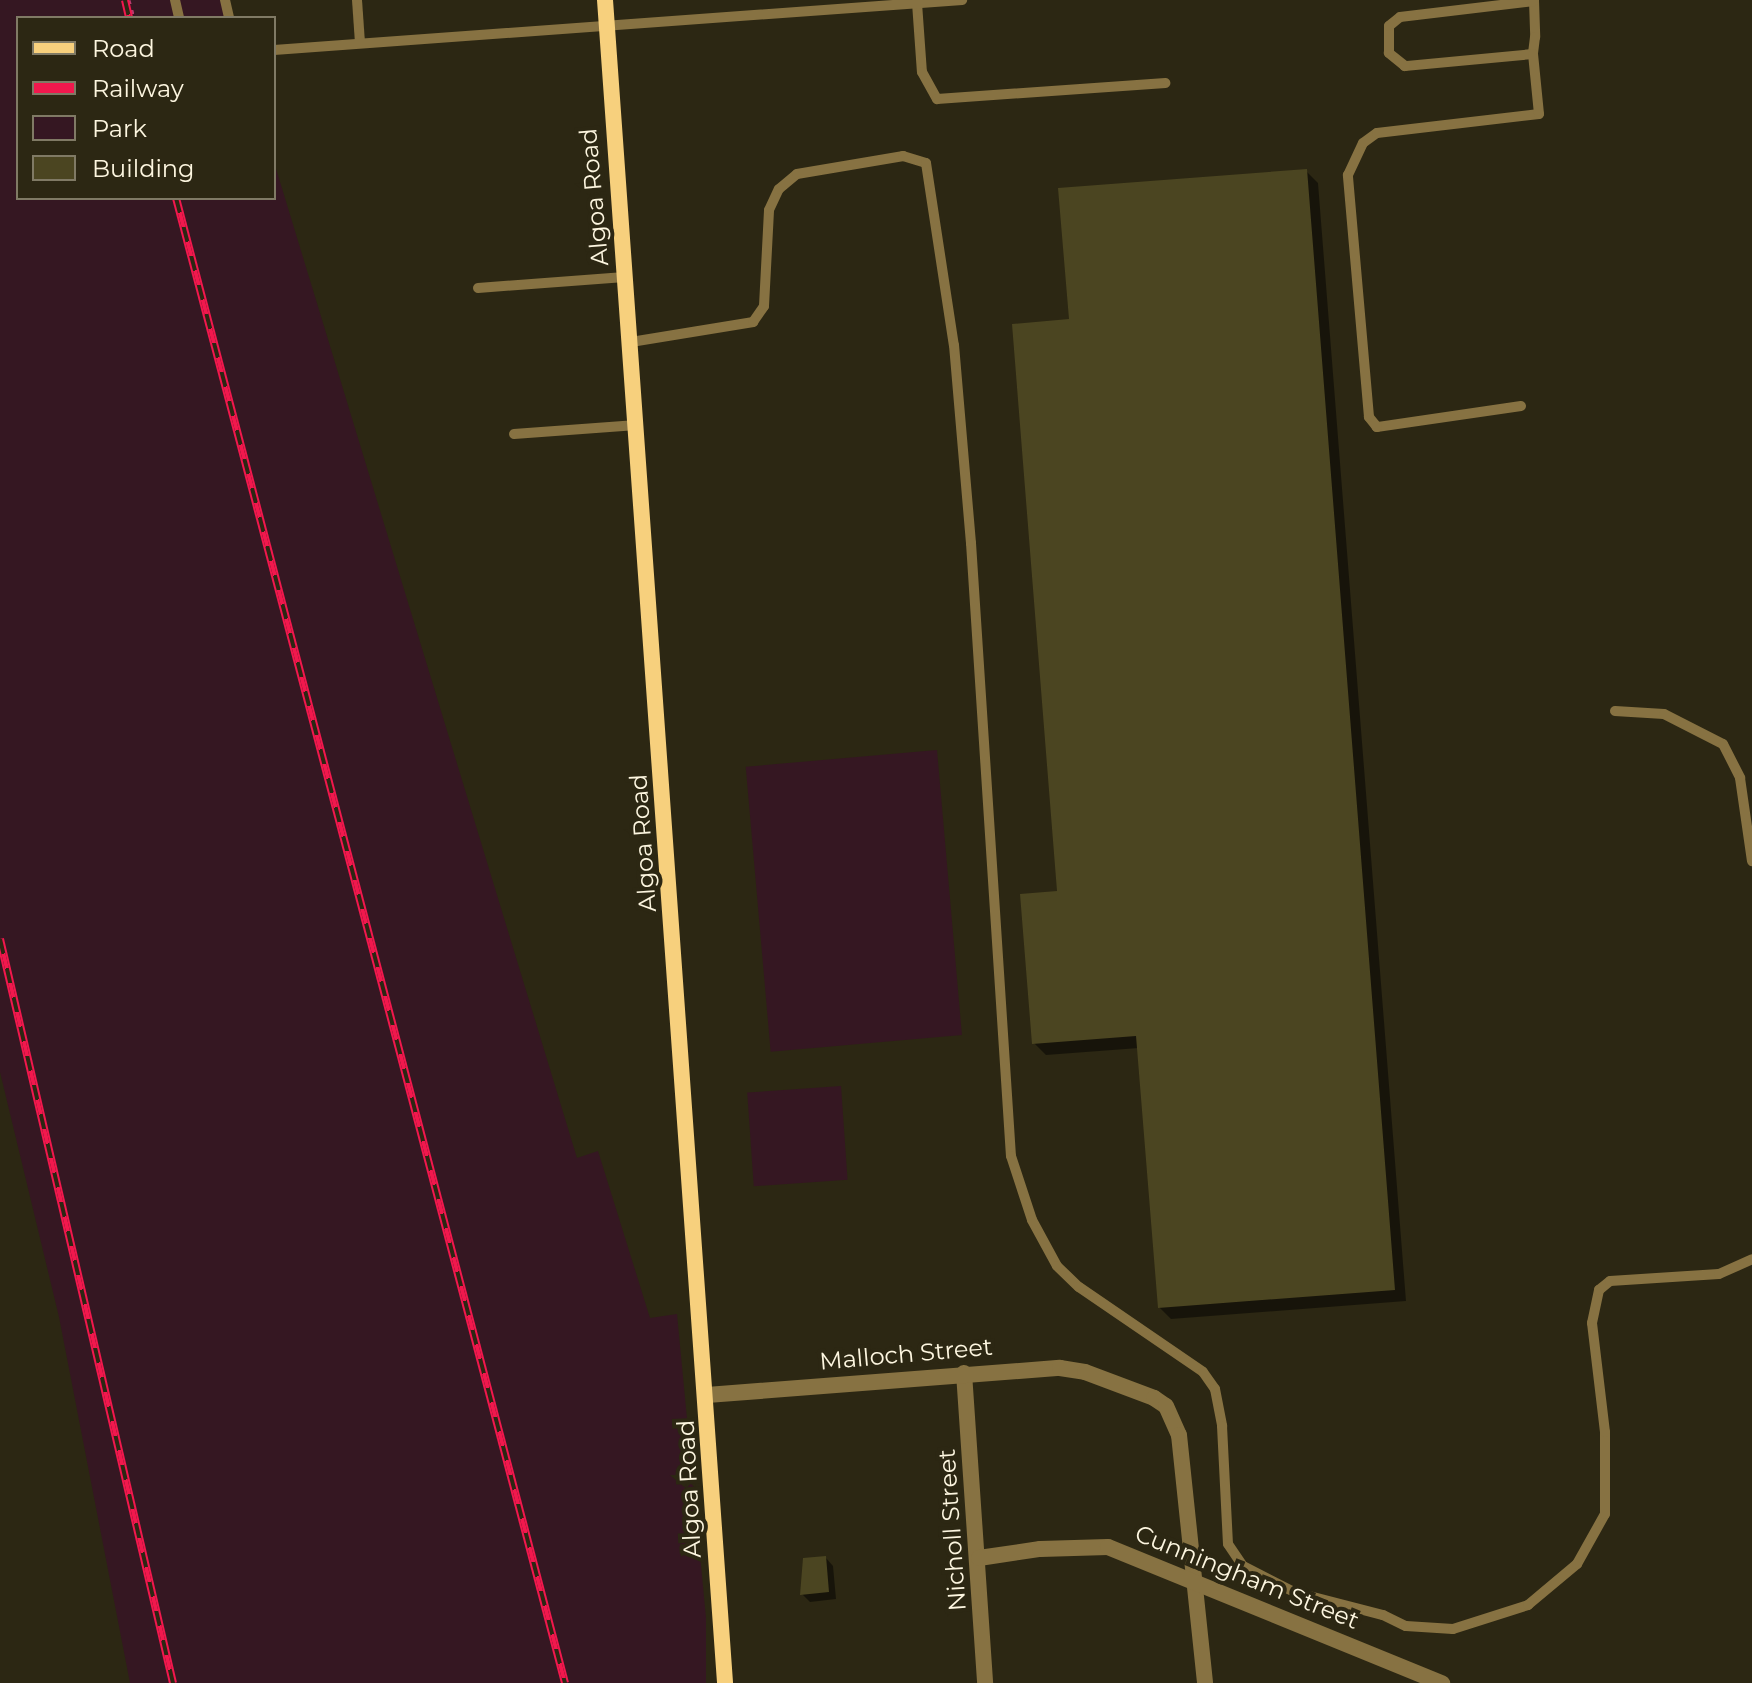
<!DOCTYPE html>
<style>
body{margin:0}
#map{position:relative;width:1752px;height:1683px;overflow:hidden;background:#2c2713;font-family:Montserrat,sans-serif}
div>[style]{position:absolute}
.green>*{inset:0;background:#351722;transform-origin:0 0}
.shadow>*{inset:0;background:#0007}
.building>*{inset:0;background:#4b4521}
.path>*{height:3px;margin-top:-1.5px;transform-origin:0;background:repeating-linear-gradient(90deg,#b8396d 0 4px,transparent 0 10px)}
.lane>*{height:10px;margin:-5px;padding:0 5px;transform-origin:5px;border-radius:5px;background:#877242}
.street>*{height:16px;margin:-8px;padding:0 8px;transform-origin:8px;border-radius:8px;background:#877242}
.secondary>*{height:16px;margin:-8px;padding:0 8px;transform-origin:8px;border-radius:8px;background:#f7d07d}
.rail>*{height:8px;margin-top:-4px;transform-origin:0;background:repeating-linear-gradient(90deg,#2c2713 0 15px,#f1184d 0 30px);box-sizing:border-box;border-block:2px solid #f1184d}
span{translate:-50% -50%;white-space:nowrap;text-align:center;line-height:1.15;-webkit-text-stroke:8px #2c2713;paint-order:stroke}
.street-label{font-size:24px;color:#fdf6e0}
.legend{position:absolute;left:16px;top:16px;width:260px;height:184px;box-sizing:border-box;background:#2c2713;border:2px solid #807a65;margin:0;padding:10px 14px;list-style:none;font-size:24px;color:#fdf6e0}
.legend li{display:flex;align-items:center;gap:16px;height:40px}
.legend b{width:40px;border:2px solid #807a65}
</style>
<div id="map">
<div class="green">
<div style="clip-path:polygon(0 0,225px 0,230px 18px,18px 18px,18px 198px,274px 198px,274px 162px,577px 1158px,598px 1151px,650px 1318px,677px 1314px,706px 1618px,706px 1683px,130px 1683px,59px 1317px,0 1072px)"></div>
<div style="left:937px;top:750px;width:286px;height:192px;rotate:85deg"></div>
<div style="left:841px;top:1086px;width:94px;height:94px;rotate:86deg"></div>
</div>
<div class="shadow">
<div style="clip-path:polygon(1306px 171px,1318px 183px,1406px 1301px,1171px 1319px,1159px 1307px,1139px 1048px,1046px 1055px,1034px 1043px,1059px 893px,1071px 321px)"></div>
<div style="clip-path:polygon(826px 1558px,833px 1566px,836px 1599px,810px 1602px,802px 1594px)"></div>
</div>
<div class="building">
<div style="clip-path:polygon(1307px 169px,1395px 1290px,1158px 1308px,1136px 1036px,1032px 1044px,1020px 894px,1057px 891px,1012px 324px,1069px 319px,1058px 188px)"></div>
<div style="clip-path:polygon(826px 1556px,829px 1592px,800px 1595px,803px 1558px)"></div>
</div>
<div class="path">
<div style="left:129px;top:0;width:19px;rotate:74deg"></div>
</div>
<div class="lane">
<div style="left:175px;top:0;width:18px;rotate:77deg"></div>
<div style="left:225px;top:0;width:18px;rotate:77deg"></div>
<div style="left:357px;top:0;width:43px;rotate:86deg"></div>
<div style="left:1534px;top:0;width:1px;rotate:90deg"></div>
<div style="left:1534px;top:1px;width:36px;rotate:88deg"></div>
<div style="left:1535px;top:37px;width:17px;rotate:97deg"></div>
<div style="left:1533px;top:54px;width:129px;rotate:174.6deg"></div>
<div style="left:1405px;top:66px;width:21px;rotate:-141deg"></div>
<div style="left:1389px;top:53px;width:27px;rotate:-90deg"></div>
<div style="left:1389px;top:26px;width:14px;rotate:-39deg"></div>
<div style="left:1400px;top:17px;width:135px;rotate:-6.8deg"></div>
<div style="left:917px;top:3px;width:69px;rotate:85.9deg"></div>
<div style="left:922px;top:72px;width:31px;rotate:61deg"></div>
<div style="left:937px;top:99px;width:229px;rotate:-4deg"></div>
<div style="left:274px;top:50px;width:690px;rotate:-4.16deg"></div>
<div style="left:478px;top:288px;width:147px;rotate:-4.3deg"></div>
<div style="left:631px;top:342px;width:124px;rotate:-9.3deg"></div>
<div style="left:753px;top:322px;width:19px;rotate:-55deg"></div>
<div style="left:764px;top:306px;width:96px;rotate:-87deg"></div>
<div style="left:769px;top:210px;width:23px;rotate:-65deg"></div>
<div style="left:779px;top:189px;width:23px;rotate:-40deg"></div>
<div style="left:797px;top:174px;width:108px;rotate:-9.6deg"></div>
<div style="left:903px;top:156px;width:24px;rotate:17deg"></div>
<div style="left:926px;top:163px;width:184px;rotate:81.3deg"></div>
<div style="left:954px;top:345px;width:199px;rotate:85.1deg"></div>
<div style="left:971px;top:543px;width:614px;rotate:86.27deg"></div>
<div style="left:1011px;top:1156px;width:67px;rotate:71.8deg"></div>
<div style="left:1032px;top:1220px;width:52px;rotate:61.5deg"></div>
<div style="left:1057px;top:1266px;width:30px;rotate:44deg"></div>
<div style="left:1079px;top:1287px;width:150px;rotate:34.4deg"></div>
<div style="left:1203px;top:1372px;width:21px;rotate:55deg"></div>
<div style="left:1215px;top:1389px;width:38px;rotate:79deg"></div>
<div style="left:1222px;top:1426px;width:118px;rotate:87.1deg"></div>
<div style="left:1228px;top:1544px;width:27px;rotate:56deg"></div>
<div style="left:1243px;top:1566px;width:57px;rotate:27deg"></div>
<div style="left:1294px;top:1592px;width:92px;rotate:14.5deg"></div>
<div style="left:1383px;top:1615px;width:25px;rotate:26deg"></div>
<div style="left:1406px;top:1626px;width:47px;rotate:3.7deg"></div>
<div style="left:1453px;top:1629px;width:79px;rotate:-17.7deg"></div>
<div style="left:1528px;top:1605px;width:64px;rotate:-39.9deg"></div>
<div style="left:1577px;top:1564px;width:57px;rotate:-60.8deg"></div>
<div style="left:1605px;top:1514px;width:82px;rotate:-90deg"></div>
<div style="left:1605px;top:1432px;width:110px;rotate:-96.8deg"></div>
<div style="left:1592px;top:1323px;width:34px;rotate:-78deg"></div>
<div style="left:1599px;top:1290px;width:14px;rotate:-39deg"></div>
<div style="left:1610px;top:1281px;width:109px;rotate:-3.7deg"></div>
<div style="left:1719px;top:1274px;width:36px;rotate:-24deg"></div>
<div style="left:1521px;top:406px;width:146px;rotate:171.7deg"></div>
<div style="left:1377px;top:427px;width:13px;rotate:-129deg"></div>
<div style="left:1369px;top:417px;width:243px;rotate:-95deg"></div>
<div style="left:1348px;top:175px;width:35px;rotate:-65deg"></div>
<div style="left:1363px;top:143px;width:17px;rotate:-36deg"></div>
<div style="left:1377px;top:133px;width:163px;rotate:-6.7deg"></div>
<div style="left:1539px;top:114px;width:60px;rotate:-95.7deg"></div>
<div style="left:514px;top:434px;width:123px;rotate:-4.2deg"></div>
<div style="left:1615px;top:711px;width:49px;rotate:3.5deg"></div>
<div style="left:1664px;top:714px;width:66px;rotate:27deg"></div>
<div style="left:1723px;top:744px;width:38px;rotate:63deg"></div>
<div style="left:1740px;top:778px;width:84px;rotate:81.8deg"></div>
</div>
<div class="street">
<div style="left:964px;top:1373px;width:311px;rotate:86.1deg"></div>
<div style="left:707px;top:1395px;width:354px;rotate:-4.4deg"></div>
<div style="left:1060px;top:1368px;width:25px;rotate:9deg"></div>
<div style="left:1085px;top:1372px;width:74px;rotate:20.6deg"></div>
<div style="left:1154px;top:1398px;width:14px;rotate:34deg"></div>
<div style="left:1166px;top:1406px;width:32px;rotate:66deg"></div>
<div style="left:1179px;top:1435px;width:249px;rotate:84deg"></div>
<div style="left:979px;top:1558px;width:62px;rotate:-8.4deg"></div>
<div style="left:1040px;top:1549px;width:68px;rotate:-1.7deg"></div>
<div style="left:1108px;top:1547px;width:361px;rotate:22.2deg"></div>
</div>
<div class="secondary">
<div style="left:605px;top:0;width:1687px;rotate:85.92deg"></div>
</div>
<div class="rail">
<div style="left:125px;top:0;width:18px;rotate:77deg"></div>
<div style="left:176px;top:198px;width:1535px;rotate:75.32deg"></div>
<div style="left:0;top:939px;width:764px;rotate:76.91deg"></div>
</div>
<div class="street-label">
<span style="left:594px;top:197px;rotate:-95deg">Algoa Road</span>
<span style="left:643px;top:843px;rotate:-94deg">Algoa Road</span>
<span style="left:906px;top:1354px;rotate:-5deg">Malloch Street</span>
<span style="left:689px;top:1489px;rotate:-93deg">Algoa Road</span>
<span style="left:952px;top:1530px;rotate:-94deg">Nicholl Street</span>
<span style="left:1247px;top:1577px;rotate:22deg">Cunningham Street</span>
</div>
<ul class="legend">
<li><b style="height:10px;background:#f7d07d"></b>Road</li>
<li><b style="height:10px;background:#f1184d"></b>Railway</li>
<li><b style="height:22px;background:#351722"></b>Park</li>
<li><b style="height:22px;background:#4b4521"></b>Building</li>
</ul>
</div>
